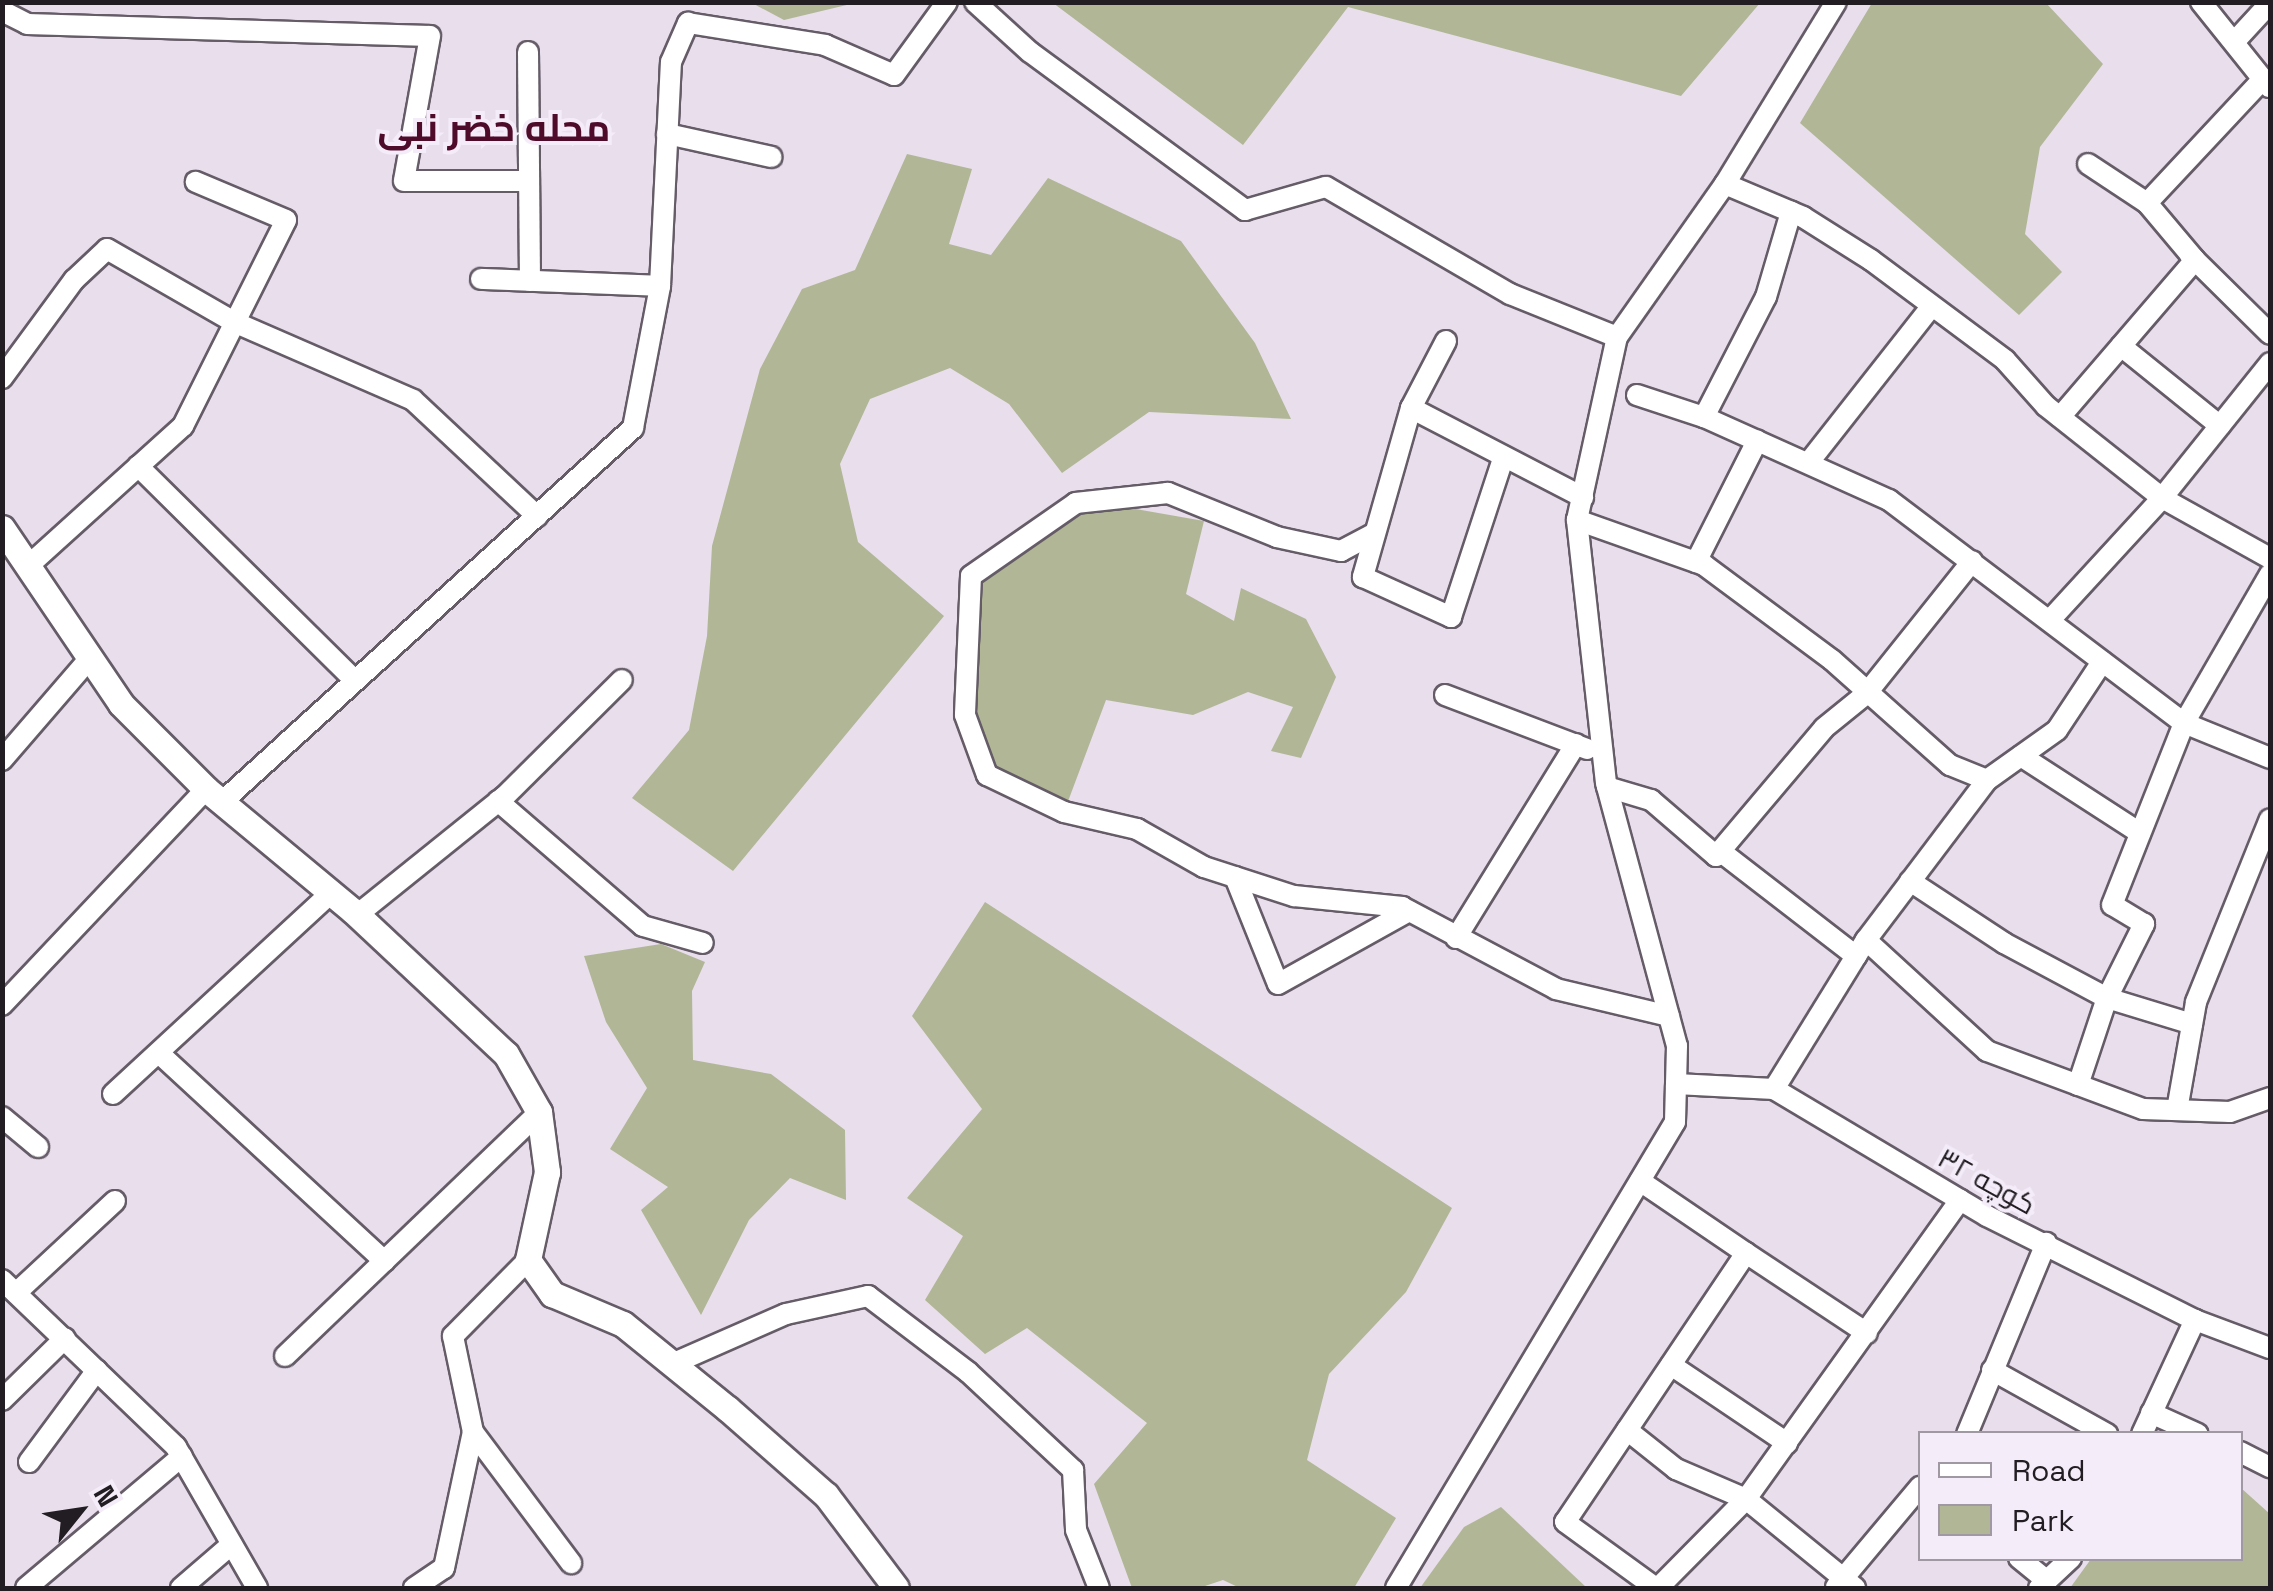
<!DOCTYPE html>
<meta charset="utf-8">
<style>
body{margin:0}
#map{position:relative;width:2273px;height:1591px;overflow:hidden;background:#e8deec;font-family:"Space Grotesk",Cairo,sans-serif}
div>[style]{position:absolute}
.green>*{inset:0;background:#b1b796}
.roads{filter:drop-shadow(2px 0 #655c68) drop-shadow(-2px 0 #655c68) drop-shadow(0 2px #655c68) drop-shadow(0 -2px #655c68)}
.minor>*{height:20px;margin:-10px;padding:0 10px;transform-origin:10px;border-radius:10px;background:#fff}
.tertiary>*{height:25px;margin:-12.5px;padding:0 12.5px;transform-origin:12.5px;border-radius:12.5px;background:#fff}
span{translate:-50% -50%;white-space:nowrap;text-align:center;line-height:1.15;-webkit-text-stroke:8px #f5ecf9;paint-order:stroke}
.street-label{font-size:28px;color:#211d22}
.district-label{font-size:38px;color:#4e0c2a;font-weight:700}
.frame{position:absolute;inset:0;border:5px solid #211d22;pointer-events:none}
.legend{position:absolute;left:1918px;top:1431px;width:325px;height:130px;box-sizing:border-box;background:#f5ecf9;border:2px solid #a099a3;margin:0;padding:12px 18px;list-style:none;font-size:30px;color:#211d22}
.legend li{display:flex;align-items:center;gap:20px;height:50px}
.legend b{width:50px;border:2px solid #a099a3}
.north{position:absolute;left:30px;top:1461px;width:100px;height:100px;-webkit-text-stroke:8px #f5ecf9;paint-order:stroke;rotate:60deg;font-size:28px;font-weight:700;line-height:40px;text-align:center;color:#211d22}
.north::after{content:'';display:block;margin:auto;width:35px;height:45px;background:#211d22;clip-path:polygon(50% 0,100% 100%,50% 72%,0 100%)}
</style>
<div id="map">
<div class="green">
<div style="clip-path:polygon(752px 3px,855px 3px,784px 20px)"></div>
<div style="clip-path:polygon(1053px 3px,1760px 3px,1681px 96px,1348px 7px,1243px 145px)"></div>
<div style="clip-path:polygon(1872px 3px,2046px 3px,2103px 64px,2040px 147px,2025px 234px,2062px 272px,2019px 315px,1800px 123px)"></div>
<div style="clip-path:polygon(907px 154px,972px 169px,949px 244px,991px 255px,1048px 178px,1181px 241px,1255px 343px,1291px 419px,1149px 412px,1062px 473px,1009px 404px,950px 368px,870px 399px,840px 464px,858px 542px,944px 616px,733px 871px,632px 798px,689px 730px,707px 636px,712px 546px,760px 369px,802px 289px,855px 270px)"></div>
<div style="clip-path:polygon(1090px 501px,1204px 521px,1186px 594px,1234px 621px,1241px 588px,1306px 619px,1336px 677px,1301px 758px,1271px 751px,1293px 707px,1248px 692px,1193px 715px,1106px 700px,1064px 812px,987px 775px,965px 715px,971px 576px)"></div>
<div style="clip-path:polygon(985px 902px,1452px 1208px,1406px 1292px,1329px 1374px,1307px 1460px,1396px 1518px,1354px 1588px,1240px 1588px,1223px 1580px,1199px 1588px,1132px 1588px,1094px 1484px,1147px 1423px,1027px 1328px,985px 1354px,925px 1300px,963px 1236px,907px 1198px,982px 1109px,912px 1016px)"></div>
<div style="clip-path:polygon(661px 944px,705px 962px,692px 991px,693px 1060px,771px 1074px,845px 1130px,846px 1200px,790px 1178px,749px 1220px,701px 1315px,641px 1210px,668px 1187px,610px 1149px,647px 1088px,606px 1022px,584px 956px)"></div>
<div style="clip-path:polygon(2241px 1488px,2270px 1514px,2270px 1588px,2070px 1588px,2091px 1559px,2240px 1558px)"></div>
<div style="clip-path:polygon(1501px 1507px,1587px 1588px,1420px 1588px,1464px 1527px)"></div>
</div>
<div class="roads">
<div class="minor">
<div style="left:975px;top:2px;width:74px;rotate:42.3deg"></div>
<div style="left:1030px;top:52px;width:267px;rotate:36.3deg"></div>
<div style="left:1245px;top:210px;width:84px;rotate:-15.9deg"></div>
<div style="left:1326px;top:187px;width:213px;rotate:30.2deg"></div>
<div style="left:1510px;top:294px;width:115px;rotate:21.9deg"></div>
<div style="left:2201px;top:2px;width:109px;rotate:51.3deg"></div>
<div style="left:2px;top:11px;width:28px;rotate:27deg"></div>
<div style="left:27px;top:24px;width:403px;rotate:1.7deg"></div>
<div style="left:430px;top:36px;width:147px;rotate:100.2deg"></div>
<div style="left:404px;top:181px;width:125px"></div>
<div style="left:2236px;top:40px;width:50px;rotate:-47.4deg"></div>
<div style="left:528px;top:52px;width:229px;rotate:89.5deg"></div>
<div style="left:667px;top:134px;width:107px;rotate:12.4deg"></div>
<div style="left:2088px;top:164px;width:71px;rotate:33.5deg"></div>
<div style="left:1725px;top:184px;width:85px;rotate:22.9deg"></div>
<div style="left:1803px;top:217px;width:80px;rotate:32.3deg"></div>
<div style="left:1871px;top:260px;width:167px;rotate:36.7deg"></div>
<div style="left:2005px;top:360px;width:62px;rotate:48.3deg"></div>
<div style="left:2046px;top:406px;width:148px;rotate:38.4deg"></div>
<div style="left:2162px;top:498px;width:124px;rotate:29.1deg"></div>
<div style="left:2190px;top:255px;width:112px;rotate:44.6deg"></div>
<div style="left:481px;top:279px;width:179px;rotate:2.2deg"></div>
<div style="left:1446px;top:341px;width:76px;rotate:117.6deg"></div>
<div style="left:1411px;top:408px;width:194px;rotate:27.4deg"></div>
<div style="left:2121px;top:346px;width:127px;rotate:38.9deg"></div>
<div style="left:2px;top:378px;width:122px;rotate:-53.7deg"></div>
<div style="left:74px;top:280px;width:45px;rotate:-43.2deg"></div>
<div style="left:107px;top:249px;width:146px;rotate:29.9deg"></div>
<div style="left:234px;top:322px;width:195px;rotate:23.5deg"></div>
<div style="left:413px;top:400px;width:170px;rotate:43.1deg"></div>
<div style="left:1637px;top:395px;width:71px;rotate:18.2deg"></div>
<div style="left:1704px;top:417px;width:203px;rotate:24.2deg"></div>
<div style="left:1889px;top:500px;width:370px;rotate:37.1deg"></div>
<div style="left:2184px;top:723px;width:93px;rotate:22.1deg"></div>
<div style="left:1411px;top:408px;width:176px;rotate:105.9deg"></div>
<div style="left:1363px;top:577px;width:97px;rotate:24.4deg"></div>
<div style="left:1451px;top:617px;width:169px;rotate:-71.8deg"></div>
<div style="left:1704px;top:417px;width:135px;rotate:-62.7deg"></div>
<div style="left:1766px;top:297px;width:89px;rotate:-73.6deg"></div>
<div style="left:2060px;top:417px;width:207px;rotate:-49.3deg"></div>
<div style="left:2195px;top:260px;width:75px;rotate:-130.1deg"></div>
<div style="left:2147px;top:203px;width:170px;rotate:-46.9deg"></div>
<div style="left:1809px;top:462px;width:197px;rotate:-51.8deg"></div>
<div style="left:138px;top:466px;width:301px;rotate:44.7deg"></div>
<div style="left:1577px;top:520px;width:135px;rotate:19.5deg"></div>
<div style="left:1704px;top:565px;width:159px;rotate:36.6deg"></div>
<div style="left:1832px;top:660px;width:158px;rotate:41.7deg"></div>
<div style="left:1950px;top:765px;width:40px;rotate:22deg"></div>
<div style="left:1987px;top:780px;width:86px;rotate:-35.5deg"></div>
<div style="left:2057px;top:730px;width:82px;rotate:-56.5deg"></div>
<div style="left:1373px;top:534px;width:36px;rotate:152deg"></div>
<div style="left:1341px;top:551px;width:66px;rotate:-167.7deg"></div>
<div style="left:1277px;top:537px;width:118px;rotate:-158deg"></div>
<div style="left:1168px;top:493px;width:93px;rotate:173.8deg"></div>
<div style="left:1076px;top:503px;width:128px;rotate:145.2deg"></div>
<div style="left:971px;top:576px;width:139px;rotate:92.5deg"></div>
<div style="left:965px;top:715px;width:64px;rotate:69.9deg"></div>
<div style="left:987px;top:775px;width:85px;rotate:25.7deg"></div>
<div style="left:1064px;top:812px;width:75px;rotate:13.1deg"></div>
<div style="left:1137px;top:829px;width:77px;rotate:29.6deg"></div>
<div style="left:1204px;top:867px;width:95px;rotate:17.9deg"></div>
<div style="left:1294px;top:896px;width:109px;rotate:5.8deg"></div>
<div style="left:1402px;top:907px;width:174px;rotate:28deg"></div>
<div style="left:1556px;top:989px;width:116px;rotate:13.4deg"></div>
<div style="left:1696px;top:562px;width:136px;rotate:-63.2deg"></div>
<div style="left:28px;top:566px;width:209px;rotate:-42.1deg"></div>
<div style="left:183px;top:426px;width:230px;rotate:-63.4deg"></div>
<div style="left:286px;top:220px;width:98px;rotate:-157.1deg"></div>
<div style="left:2050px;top:620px;width:166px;rotate:-47.4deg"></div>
<div style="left:2162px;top:498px;width:173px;rotate:-51.3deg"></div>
<div style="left:1445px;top:695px;width:152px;rotate:20.8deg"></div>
<div style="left:2021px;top:756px;width:142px;rotate:32.9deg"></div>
<div style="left:2px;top:760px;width:135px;rotate:-49.2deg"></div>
<div style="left:1607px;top:787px;width:46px;rotate:16.5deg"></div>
<div style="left:1651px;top:800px;width:86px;rotate:40.7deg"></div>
<div style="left:1716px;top:856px;width:167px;rotate:-49.8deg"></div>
<div style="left:1824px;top:728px;width:54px;rotate:-39deg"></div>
<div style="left:1866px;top:694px;width:170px;rotate:-51.4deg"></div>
<div style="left:498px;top:801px;width:191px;rotate:40.8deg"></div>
<div style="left:643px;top:926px;width:62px;rotate:15.8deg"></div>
<div style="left:222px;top:802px;width:556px;rotate:-42.3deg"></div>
<div style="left:633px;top:428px;width:145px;rotate:-79.2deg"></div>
<div style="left:660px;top:286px;width:224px;rotate:-87.2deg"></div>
<div style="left:671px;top:62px;width:43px;rotate:-66.4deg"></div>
<div style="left:688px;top:23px;width:139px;rotate:9.1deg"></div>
<div style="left:825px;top:45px;width:75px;rotate:23.5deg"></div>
<div style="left:894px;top:75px;width:90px;rotate:-54deg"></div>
<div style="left:1720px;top:851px;width:172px;rotate:37.7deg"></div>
<div style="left:1235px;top:877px;width:115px;rotate:68.1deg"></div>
<div style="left:1278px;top:984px;width:150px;rotate:-29.1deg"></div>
<div style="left:1910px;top:881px;width:113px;rotate:33.4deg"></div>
<div style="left:2004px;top:943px;width:117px;rotate:28.1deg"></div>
<div style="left:2107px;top:998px;width:89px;rotate:17deg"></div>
<div style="left:357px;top:915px;width:189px;rotate:-38.8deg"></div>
<div style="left:504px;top:797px;width:166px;rotate:-44.8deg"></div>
<div style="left:1456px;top:938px;width:228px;rotate:-58.3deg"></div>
<div style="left:1866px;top:940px;width:164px;rotate:42.5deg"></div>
<div style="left:1987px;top:1051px;width:166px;rotate:20.4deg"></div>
<div style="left:2143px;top:1109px;width:87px;rotate:2deg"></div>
<div style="left:2230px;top:1112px;width:42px;rotate:-19.3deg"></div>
<div style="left:2px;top:1005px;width:297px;rotate:-46.6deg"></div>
<div style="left:161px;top:1055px;width:304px;rotate:42.7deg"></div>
<div style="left:1676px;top:1084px;width:98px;rotate:2.9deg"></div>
<div style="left:1774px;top:1089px;width:248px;rotate:30.8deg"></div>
<div style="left:1987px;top:1216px;width:233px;rotate:26.6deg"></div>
<div style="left:2195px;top:1320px;width:80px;rotate:20.5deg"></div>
<div style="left:2078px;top:1085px;width:92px;rotate:-71.6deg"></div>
<div style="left:2107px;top:998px;width:83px;rotate:-63.4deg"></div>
<div style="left:2144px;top:924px;width:37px;rotate:-149deg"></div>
<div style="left:2112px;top:905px;width:196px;rotate:-68.4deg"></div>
<div style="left:2184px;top:723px;width:172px;rotate:-60deg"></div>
<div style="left:1774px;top:1089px;width:175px;rotate:-58.3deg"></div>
<div style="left:1866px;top:940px;width:201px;rotate:-52.9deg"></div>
<div style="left:113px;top:1094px;width:297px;rotate:-42.7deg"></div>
<div style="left:2177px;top:1110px;width:110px;rotate:-80deg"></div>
<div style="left:2196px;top:1002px;width:197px;rotate:-68deg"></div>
<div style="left:2px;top:1117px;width:47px;rotate:39.8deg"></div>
<div style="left:1640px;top:1181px;width:128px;rotate:34.2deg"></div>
<div style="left:1746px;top:1253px;width:324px;rotate:123.9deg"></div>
<div style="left:1565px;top:1522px;width:112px;rotate:36deg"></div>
<div style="left:1746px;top:1253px;width:145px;rotate:33.5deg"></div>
<div style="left:2px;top:1280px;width:241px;rotate:43.8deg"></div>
<div style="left:176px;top:1447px;width:163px;rotate:60.1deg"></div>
<div style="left:16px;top:1293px;width:135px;rotate:-42.9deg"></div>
<div style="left:285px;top:1356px;width:352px;rotate:-43.8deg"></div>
<div style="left:672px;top:1364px;width:124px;rotate:-23.7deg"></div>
<div style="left:786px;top:1314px;width:84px;rotate:-12.4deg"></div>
<div style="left:868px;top:1296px;width:126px;rotate:37.2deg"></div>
<div style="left:968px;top:1372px;width:144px;rotate:43deg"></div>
<div style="left:1073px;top:1470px;width:60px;rotate:87.1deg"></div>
<div style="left:1076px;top:1530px;width:62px;rotate:68.4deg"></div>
<div style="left:1671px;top:1365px;width:140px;rotate:33.9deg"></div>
<div style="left:1992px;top:1370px;width:132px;rotate:29.1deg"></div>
<div style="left:2px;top:1400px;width:88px;rotate:-44.5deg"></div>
<div style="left:2151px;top:1413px;width:51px;rotate:24.1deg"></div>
<div style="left:1627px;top:1430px;width:63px;rotate:38.5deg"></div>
<div style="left:1676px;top:1469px;width:76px;rotate:23.2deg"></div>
<div style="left:1746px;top:1499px;width:141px;rotate:39.2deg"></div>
<div style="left:473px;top:1432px;width:164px;rotate:53.2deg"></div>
<div style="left:1967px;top:1434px;width:207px;rotate:-67.5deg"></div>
<div style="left:2142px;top:1434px;width:126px;rotate:-65.1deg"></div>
<div style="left:2240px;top:1452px;width:34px;rotate:27deg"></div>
<div style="left:29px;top:1462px;width:114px;rotate:-53.5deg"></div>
<div style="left:2019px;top:1558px;width:36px;rotate:39deg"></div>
<div style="left:1836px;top:1587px;width:131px;rotate:-50deg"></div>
<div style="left:26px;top:1588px;width:204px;rotate:-40.2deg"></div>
<div style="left:181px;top:1588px;width:67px;rotate:-40.8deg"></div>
<div style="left:414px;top:1588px;width:36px;rotate:-34deg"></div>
<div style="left:444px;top:1568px;width:139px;rotate:-78deg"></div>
<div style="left:473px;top:1432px;width:98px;rotate:-101.8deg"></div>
<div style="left:453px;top:1336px;width:107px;rotate:-45.4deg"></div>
<div style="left:1396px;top:1588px;width:543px;rotate:-59.09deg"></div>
<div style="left:1675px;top:1122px;width:76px;rotate:-88.5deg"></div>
<div style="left:1677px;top:1046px;width:272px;rotate:-105.1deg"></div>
<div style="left:1606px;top:783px;width:265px;rotate:-96.3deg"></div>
<div style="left:1577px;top:520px;width:187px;rotate:-77.7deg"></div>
<div style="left:1617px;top:337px;width:187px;rotate:-54.8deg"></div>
<div style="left:1725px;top:184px;width:213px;rotate:-58.6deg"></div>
<div style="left:1658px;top:1588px;width:125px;rotate:-45.3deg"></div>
<div style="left:1746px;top:1499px;width:368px;rotate:-54.4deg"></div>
<div style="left:2039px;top:1588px;width:44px;rotate:-43.2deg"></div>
</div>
<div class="tertiary">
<div style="left:2px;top:528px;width:212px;rotate:55.9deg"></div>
<div style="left:121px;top:704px;width:120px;rotate:45deg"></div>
<div style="left:206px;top:789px;width:191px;rotate:39.7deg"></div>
<div style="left:353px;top:911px;width:209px;rotate:43.1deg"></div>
<div style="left:506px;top:1054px;width:67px;rotate:60.4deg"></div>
<div style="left:539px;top:1112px;width:61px;rotate:82.4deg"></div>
<div style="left:547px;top:1172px;width:90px;rotate:102.2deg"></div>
<div style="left:528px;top:1260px;width:42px;rotate:54.8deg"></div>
<div style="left:552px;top:1294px;width:77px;rotate:22.9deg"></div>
<div style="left:623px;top:1324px;width:135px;rotate:39deg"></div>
<div style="left:728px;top:1409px;width:130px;rotate:41.3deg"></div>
<div style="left:826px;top:1495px;width:116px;rotate:53deg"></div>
</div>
</div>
<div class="street-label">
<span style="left:1987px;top:1181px;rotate:29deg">کوچه ۳۲</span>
</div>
<div class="district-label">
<span style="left:494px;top:129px">محله خضر نبی</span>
</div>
<div class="frame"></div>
<ul class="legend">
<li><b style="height:12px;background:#fff"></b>Road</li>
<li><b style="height:28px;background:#b1b796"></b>Park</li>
</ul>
<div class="north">N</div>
</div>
